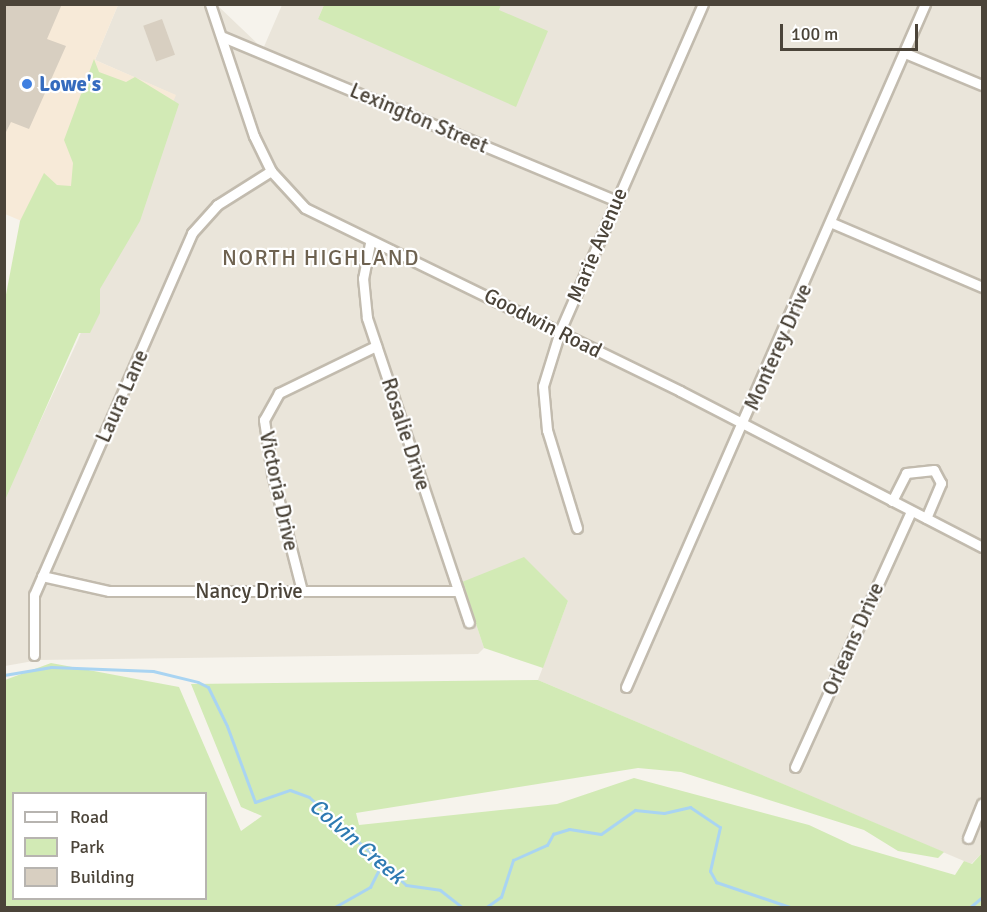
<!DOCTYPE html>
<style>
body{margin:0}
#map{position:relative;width:987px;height:912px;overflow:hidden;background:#f6f3ec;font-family:Signika,sans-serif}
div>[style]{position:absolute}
.residential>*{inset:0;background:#eae5da}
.commercial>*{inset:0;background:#f7ead8}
.green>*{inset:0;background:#d2eab5}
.stream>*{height:3px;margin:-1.5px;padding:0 1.5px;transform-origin:1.5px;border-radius:1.5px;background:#a9d4f2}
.building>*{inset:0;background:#d8cfc1;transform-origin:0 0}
.roads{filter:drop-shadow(2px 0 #c2bbae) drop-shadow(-2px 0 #c2bbae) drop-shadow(0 2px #c2bbae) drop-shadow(0 -2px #c2bbae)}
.minor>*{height:9px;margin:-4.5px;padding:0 4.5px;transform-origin:4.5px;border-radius:4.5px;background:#fff}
.dots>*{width:16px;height:16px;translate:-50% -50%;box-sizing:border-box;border:3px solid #fff;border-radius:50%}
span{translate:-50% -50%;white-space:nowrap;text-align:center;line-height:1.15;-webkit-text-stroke:4.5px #fff;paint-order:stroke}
.shop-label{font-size:21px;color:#366cbe;font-weight:700}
.left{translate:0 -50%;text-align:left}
.street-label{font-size:21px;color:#4b4439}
.neighbourhood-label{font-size:22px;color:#6e6250;letter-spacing:1.5px}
.water-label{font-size:22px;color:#2e7ab2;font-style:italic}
.frame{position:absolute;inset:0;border:6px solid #4b4439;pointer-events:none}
.legend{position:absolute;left:12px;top:792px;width:195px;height:108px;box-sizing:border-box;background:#fff;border:2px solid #b7b4b0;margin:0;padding:8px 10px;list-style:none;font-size:18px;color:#4b4439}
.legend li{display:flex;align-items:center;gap:12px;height:30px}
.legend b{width:30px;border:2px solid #b7b4b0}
.scale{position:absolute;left:780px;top:24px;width:138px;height:27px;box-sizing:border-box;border:3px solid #4b4439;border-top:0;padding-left:8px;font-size:18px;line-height:21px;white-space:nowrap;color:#4b4439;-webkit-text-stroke:4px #fff;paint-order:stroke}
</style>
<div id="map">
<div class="residential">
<div style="clip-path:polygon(118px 5px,217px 5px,263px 49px,282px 5px,324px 5px,318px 19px,499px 10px,501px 5px,982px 5px,982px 853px,971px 864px,538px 680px,568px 601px,462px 582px,484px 648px,478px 654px,39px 660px,5px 666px,5px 497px,78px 340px,175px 95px,95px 60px)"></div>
</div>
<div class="commercial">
<div style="clip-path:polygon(5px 5px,118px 5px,95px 60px,176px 95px,109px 258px,5px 214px)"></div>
</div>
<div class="green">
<div style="clip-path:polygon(324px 5px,501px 5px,499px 10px,548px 31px,516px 107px,318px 19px)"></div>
<div style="clip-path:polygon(94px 59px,99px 72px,126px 82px,135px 77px,179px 104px,140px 221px,100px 289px,100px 313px,90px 333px,79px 333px,5px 500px,4px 305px,20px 221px,44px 173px,57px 185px,71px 186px,73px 163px,64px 140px)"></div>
<div style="clip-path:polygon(524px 557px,568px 601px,543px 668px,484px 648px,462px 582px)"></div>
<div style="clip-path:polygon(evenodd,51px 663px,179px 687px,241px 831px,262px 816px,241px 807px,191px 684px,538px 680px,944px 852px,938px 858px,898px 851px,864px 830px,681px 772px,638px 768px,356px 813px,359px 825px,557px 804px,634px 778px,809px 825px,852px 845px,955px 875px,964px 861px,972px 864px,982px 853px,982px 903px,980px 908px,5px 907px,5px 680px,51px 663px,14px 794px,206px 794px,206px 898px,14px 898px,14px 794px)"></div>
</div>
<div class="stream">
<div style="left:4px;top:675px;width:48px;rotate:-9.7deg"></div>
<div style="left:51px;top:667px;width:102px;rotate:2.2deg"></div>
<div style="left:153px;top:671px;width:46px;rotate:13.7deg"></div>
<div style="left:198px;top:682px;width:11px;rotate:27deg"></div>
<div style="left:208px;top:687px;width:43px;rotate:64deg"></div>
<div style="left:227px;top:726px;width:81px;rotate:69.8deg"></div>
<div style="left:255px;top:802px;width:37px;rotate:-19deg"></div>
<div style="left:290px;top:790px;width:20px;rotate:20deg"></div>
<div style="left:309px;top:797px;width:131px;rotate:42.2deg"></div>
<div style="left:406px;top:885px;width:34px;rotate:8deg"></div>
<div style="left:440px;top:890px;width:29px;rotate:38deg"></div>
<div style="left:333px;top:908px;width:43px;rotate:-29.6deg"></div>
<div style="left:370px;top:887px;width:29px;rotate:-63deg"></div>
<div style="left:485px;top:908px;width:19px;rotate:-35deg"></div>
<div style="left:501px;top:897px;width:39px;rotate:-72deg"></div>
<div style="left:513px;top:860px;width:37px;rotate:-24deg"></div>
<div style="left:547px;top:845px;width:13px;rotate:-61deg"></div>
<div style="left:553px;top:834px;width:17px;rotate:-17deg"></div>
<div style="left:569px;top:829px;width:32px;rotate:9deg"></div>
<div style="left:601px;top:834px;width:42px;rotate:-35.2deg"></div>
<div style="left:635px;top:810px;width:29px;rotate:6deg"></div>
<div style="left:664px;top:813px;width:27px;rotate:-13deg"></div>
<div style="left:690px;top:807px;width:36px;rotate:34deg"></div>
<div style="left:720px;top:827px;width:45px;rotate:102.8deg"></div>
<div style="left:710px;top:871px;width:13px;rotate:61deg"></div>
<div style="left:716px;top:882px;width:81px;rotate:18.7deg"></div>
<div style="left:969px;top:908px;width:17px;rotate:-40deg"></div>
</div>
<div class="building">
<div style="clip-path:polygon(4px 4px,62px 4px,47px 39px,66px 46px,29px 129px,11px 122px,4px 136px)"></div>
<div style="left:162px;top:19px;width:38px;height:20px;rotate:70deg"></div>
</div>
<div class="roads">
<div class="minor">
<div style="left:210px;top:4px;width:139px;rotate:71.6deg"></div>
<div style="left:254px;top:136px;width:39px;rotate:64deg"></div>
<div style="left:271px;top:171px;width:50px;rotate:47.4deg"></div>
<div style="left:305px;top:208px;width:417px;rotate:26deg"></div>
<div style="left:680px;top:391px;width:340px;rotate:27.3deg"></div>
<div style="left:223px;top:37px;width:425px;rotate:22.6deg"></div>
<div style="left:905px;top:53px;width:83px;rotate:22.6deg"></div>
<div style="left:832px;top:223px;width:163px;rotate:23.1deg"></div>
<div style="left:370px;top:243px;width:36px;rotate:101deg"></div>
<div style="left:363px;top:278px;width:40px;rotate:84.3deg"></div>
<div style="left:367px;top:318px;width:321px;rotate:71.5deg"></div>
<div style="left:892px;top:501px;width:31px;rotate:-63deg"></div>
<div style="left:906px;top:473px;width:28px;rotate:-6deg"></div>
<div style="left:934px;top:470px;width:15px;rotate:62deg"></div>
<div style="left:941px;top:483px;width:38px;rotate:113deg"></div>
<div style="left:577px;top:528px;width:102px;rotate:-107deg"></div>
<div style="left:547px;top:430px;width:44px;rotate:-95.2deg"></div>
<div style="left:543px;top:386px;width:58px;rotate:-72.8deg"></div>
<div style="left:560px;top:331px;width:357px;rotate:-66.4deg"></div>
<div style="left:42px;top:576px;width:69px;rotate:12.6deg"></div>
<div style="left:109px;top:591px;width:349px"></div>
<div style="left:302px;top:591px;width:122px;rotate:-104.3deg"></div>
<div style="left:272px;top:473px;width:54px;rotate:-98.6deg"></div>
<div style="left:264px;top:420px;width:31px;rotate:-61deg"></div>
<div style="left:279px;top:393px;width:108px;rotate:-25.9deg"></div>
<div style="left:34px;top:655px;width:60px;rotate:-90deg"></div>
<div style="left:34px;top:595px;width:395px;rotate:-66.4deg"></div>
<div style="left:192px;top:233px;width:38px;rotate:-48deg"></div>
<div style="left:217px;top:205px;width:64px;rotate:-32.2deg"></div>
<div style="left:626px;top:687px;width:746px;rotate:-66.36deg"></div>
<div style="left:795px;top:767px;width:281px;rotate:-65.6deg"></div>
<div style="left:968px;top:838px;width:37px;rotate:-68deg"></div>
</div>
</div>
<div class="dots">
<div style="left:27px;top:84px;background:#3f7fe0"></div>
</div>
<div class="shop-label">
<span class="left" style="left:39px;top:84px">Lowe's</span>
</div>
<div class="street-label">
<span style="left:419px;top:118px;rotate:23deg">Lexington Street</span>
<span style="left:597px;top:245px;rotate:-67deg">Marie Avenue</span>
<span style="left:543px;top:323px;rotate:27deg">Goodwin Road</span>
<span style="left:778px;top:347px;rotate:-66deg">Monterey Drive</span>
<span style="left:122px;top:396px;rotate:-66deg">Laura Lane</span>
<span style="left:406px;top:434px;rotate:72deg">Rosalie Drive</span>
<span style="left:279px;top:491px;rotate:78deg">Victoria Drive</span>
<span style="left:249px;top:591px">Nancy Drive</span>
<span style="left:853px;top:639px;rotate:-66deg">Orleans Drive</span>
</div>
<div class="neighbourhood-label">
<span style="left:321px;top:258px">NORTH HIGHLAND</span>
</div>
<div class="water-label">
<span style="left:357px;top:841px;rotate:41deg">Colvin Creek</span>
</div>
<div class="frame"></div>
<ul class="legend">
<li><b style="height:8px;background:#fff"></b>Road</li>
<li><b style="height:16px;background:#d2eab5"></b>Park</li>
<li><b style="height:16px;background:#d8cfc1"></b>Building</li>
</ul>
<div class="scale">100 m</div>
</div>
